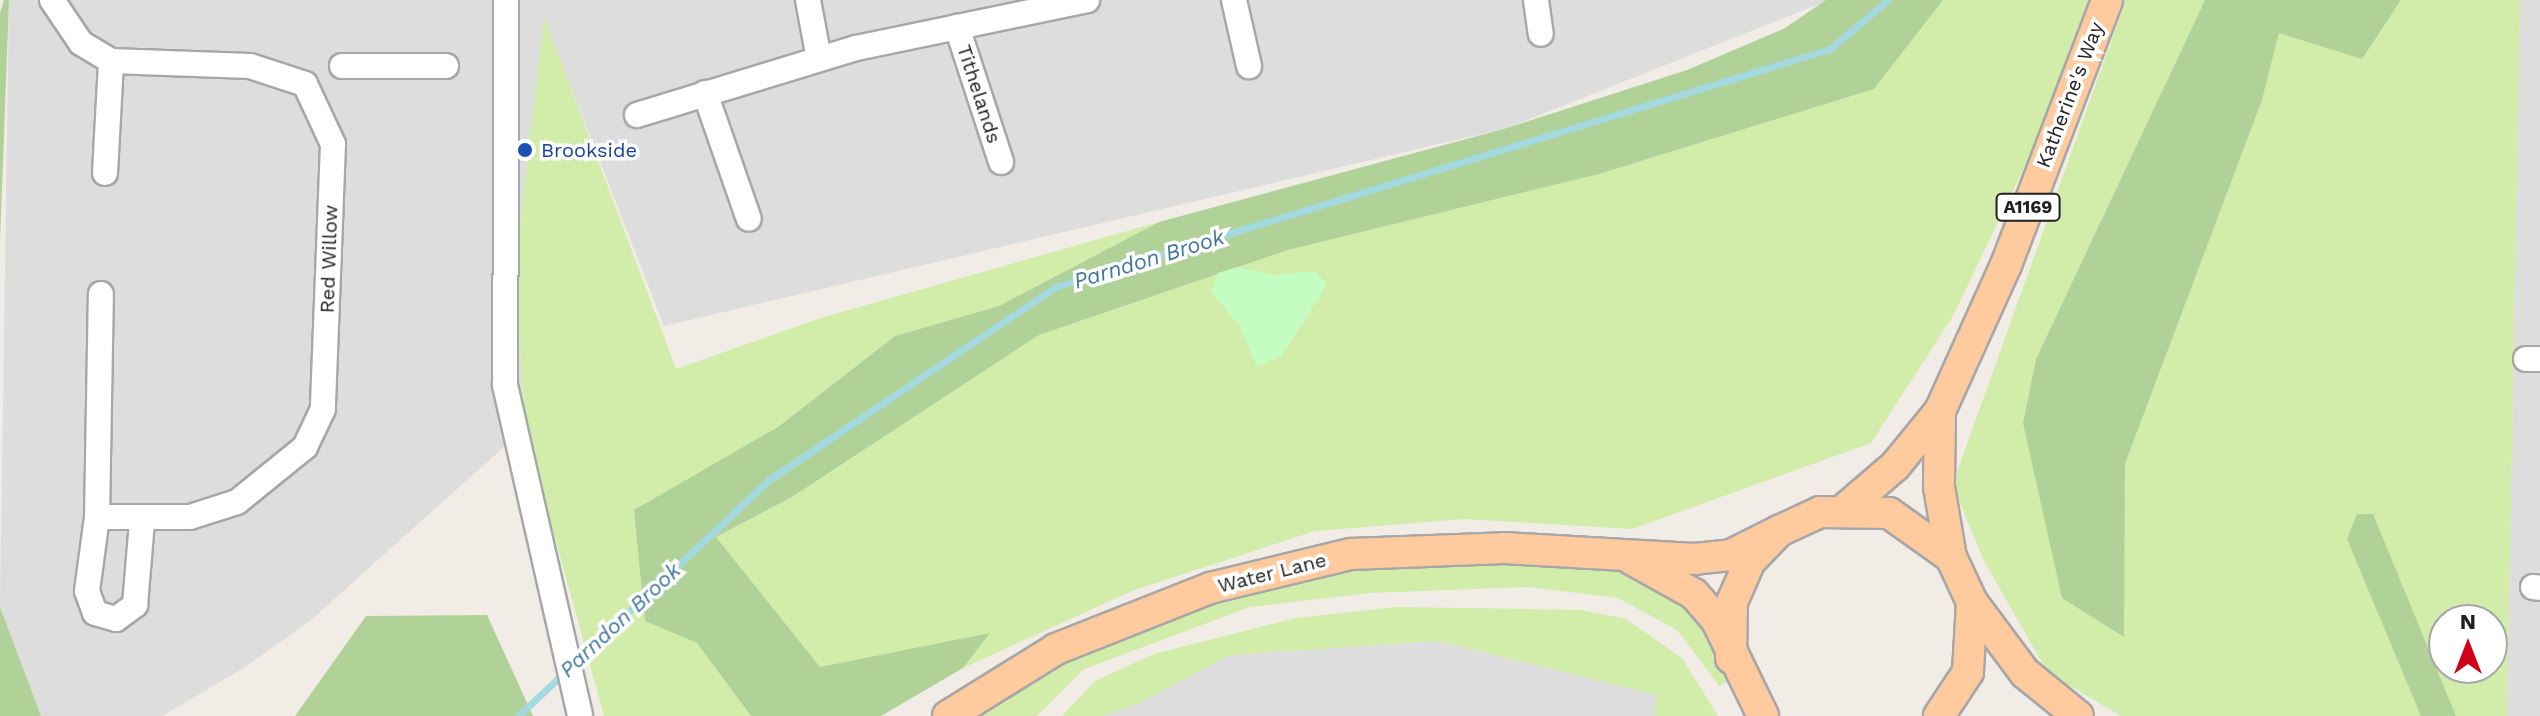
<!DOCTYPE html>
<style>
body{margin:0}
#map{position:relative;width:2540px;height:716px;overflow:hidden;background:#f1ece6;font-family:"Work Sans",sans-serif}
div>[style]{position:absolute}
.residential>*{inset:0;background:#dedddd}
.grass>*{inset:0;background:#d2ecaa}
.forest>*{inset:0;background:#b0d299}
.park>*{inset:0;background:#c4fcc2}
.stream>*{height:7px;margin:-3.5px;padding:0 3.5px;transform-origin:3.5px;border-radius:3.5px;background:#a5d9e0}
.roads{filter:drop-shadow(2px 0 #a7a7a7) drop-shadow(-2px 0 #a7a7a7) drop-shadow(0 2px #a7a7a7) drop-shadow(0 -2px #a7a7a7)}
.minor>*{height:24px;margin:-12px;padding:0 12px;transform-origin:12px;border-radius:12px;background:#fff}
.major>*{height:30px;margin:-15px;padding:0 15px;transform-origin:15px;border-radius:15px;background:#ffca9d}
.dots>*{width:22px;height:22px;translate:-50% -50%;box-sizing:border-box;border:4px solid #fff;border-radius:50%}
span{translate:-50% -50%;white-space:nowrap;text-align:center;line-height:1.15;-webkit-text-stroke:7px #fff;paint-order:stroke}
.shield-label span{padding:2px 6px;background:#fff;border:2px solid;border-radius:6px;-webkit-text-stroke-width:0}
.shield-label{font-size:18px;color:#202020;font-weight:700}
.street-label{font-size:20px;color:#202020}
.transit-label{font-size:20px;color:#164399}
.left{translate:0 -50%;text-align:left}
.water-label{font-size:22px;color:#3f789c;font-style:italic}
.north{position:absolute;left:2428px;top:604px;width:80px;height:80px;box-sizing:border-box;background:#fff;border:2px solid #a6a6a6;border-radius:50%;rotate:0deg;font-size:22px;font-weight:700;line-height:32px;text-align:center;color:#202020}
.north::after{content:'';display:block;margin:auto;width:28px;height:36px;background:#d00017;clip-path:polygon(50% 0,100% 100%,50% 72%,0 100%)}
</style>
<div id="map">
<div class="residential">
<div style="clip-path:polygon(9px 0,1829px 0,1507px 128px,664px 326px,544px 18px,515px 268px,525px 428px,311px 620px,242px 669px,162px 716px,41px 716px,0 607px)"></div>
<div style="clip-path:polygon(2520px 0,2540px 0,2540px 716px,2507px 716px)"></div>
<div style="clip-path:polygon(1438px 641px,1657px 695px,1655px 716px,1103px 716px,1230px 655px)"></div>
</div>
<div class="grass">
<div style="clip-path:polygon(1943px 0,2104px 0,1953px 316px,1871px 443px,1632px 529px,1465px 519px,1315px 531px,1132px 591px,963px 668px,989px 634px,820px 667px,716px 537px,792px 497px,1039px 335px,1288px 250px,1599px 174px,1874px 89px)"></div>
<div style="clip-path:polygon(evenodd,2126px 0,2205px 0,2036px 359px,2023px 423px,2123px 637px,2125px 464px,2262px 100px,2279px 33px,2362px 58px,2401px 0,2520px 0,2507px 716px,2121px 716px,2048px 673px,1984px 561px,1956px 493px,1957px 472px,2126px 0,2444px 620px,2492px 620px,2492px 668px,2444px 668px,2444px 620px)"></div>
<div style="clip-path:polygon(544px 16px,676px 369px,824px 317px,1159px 222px,999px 306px,895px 336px,778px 427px,645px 621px,697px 643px,751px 716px,604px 716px,525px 428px,515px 268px)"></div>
<div style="clip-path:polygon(1501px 557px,1627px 569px,1659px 584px,1703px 624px,1734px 678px,1719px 686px,1677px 630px,1618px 598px,1528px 587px,1370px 593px,1250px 607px,1084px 669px,1037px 716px,979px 716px,1065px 657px,1175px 609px,1383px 562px)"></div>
<div style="clip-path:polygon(1397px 607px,1581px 610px,1626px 619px,1682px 658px,1718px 716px,1655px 716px,1656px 695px,1438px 641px,1230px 655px,1140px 703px,1103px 716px,1062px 716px,1095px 681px,1154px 654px,1296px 618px)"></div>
</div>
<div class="forest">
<div style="clip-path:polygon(4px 0,9px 0,0 242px,0 13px)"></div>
<div style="clip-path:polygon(1826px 0,1943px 0,1874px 89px,1599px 174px,1288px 250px,1039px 335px,792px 497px,716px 537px,820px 667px,990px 633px,963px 668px,881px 716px,751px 716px,697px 643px,645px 621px,634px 510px,778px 427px,895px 336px,999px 306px,1159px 222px,1507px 128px,1687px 70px,1785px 28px)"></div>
<div style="clip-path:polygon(2205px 0,2401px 0,2362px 59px,2279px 33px,2262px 100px,2125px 464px,2124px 637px,2062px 598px,2023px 423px,2036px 359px)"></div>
<div style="clip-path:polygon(2357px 514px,2373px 514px,2456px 716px,2421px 716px,2347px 539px)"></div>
<div style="clip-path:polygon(0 607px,41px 716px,0 716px)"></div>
<div style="clip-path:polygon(487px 615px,533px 716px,295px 716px,366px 616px)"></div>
</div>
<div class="park">
<div style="clip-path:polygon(1237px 267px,1275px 275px,1316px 271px,1327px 285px,1282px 355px,1257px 367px,1240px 327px,1211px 291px,1218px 273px)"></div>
</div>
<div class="stream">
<div style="left:575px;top:662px;width:266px;rotate:-43.2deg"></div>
<div style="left:769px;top:480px;width:345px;rotate:-34deg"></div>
<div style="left:1055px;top:287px;width:811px;rotate:-17.07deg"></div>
<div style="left:1830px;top:49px;width:76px;rotate:-40.2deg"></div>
<div style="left:518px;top:716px;width:66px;rotate:-43.2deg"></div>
</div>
<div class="roads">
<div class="minor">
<div style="left:52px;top:0;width:52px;rotate:56deg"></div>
<div style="left:81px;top:43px;width:35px;rotate:31deg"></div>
<div style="left:111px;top:61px;width:139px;rotate:2.1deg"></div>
<div style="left:250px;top:66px;width:58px;rotate:18.1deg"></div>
<div style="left:305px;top:84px;width:66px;rotate:65deg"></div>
<div style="left:333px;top:144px;width:265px;rotate:92.2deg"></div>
<div style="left:323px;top:409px;width:42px;rotate:115.3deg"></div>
<div style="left:305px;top:447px;width:87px;rotate:141deg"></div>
<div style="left:237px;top:502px;width:49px;rotate:162.3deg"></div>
<div style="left:190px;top:517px;width:93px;rotate:180deg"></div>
<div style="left:97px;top:517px;width:223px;rotate:-89deg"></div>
<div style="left:506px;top:0;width:385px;rotate:90.1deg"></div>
<div style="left:505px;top:385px;width:339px;rotate:77.2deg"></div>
<div style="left:808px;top:0;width:60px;rotate:79.4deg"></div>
<div style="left:1234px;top:0;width:68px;rotate:77.2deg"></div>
<div style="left:1536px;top:0;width:34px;rotate:82deg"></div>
<div style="left:957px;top:27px;width:142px;rotate:71.9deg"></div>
<div style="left:342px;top:66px;width:104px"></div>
<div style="left:705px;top:93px;width:133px;rotate:70.8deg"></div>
<div style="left:637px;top:115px;width:229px;rotate:-17deg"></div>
<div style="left:856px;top:48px;width:236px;rotate:-11.7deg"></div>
<div style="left:105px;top:173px;width:112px;rotate:-86.9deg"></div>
<div style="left:2526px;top:359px;width:14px"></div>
<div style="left:97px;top:517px;width:75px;rotate:97.7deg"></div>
<div style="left:87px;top:591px;width:23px;rotate:70deg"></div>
<div style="left:95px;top:613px;width:22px;rotate:16deg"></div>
<div style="left:116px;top:619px;width:24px;rotate:-36deg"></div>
<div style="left:135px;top:605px;width:83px;rotate:-85.2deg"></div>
<div style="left:2533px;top:587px;width:7px;rotate:8deg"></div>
</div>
<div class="major">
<div style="left:1940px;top:411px;width:76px;rotate:90.8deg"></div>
<div style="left:1939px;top:487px;width:71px;rotate:80.3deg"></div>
<div style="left:1846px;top:508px;width:65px;rotate:-40.6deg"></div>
<div style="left:1895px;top:466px;width:71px;rotate:-50.7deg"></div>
<div style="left:1940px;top:411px;width:160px;rotate:-65.7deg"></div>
<div style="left:2006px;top:265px;width:284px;rotate:-69.1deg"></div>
<div style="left:1631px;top:559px;width:72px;rotate:29.1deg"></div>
<div style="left:1694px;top:594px;width:33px;rotate:49deg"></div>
<div style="left:1716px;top:619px;width:108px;rotate:64.1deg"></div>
<div style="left:1972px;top:602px;width:89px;rotate:53.3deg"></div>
<div style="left:2025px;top:673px;width:68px;rotate:39.1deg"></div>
<div style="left:1731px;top:658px;width:56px;rotate:-89deg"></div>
<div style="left:1732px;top:602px;width:45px;rotate:-66.3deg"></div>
<div style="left:1750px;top:561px;width:42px;rotate:-46deg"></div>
<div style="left:1779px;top:531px;width:45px;rotate:-24.9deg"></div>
<div style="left:1820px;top:512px;width:69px;rotate:0.8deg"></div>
<div style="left:1889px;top:513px;width:76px;rotate:35.4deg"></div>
<div style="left:1951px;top:557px;width:50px;rotate:65deg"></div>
<div style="left:1972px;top:602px;width:70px;rotate:93.3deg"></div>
<div style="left:1968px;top:672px;width:53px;rotate:123.4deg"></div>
<div style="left:948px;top:716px;width:127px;rotate:-31.8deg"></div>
<div style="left:1056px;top:649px;width:166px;rotate:-21.6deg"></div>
<div style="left:1210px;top:588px;width:145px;rotate:-13.6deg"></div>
<div style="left:1351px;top:554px;width:153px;rotate:-2.2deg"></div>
<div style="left:1504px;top:548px;width:190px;rotate:3.3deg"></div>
<div style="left:1694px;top:559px;width:37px;rotate:-6deg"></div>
<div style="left:1731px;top:555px;width:54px;rotate:-26.6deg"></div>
</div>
</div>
<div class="dots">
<div style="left:525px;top:150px;background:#1a4fb4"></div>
</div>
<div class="shield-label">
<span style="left:2028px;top:207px">A1169</span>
</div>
<div class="street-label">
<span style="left:979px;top:94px;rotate:72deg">Tithelands</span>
<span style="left:2070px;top:95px;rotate:-69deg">Katherine's Way</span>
<span style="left:329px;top:259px;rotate:-88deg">Red Willow</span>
<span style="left:1272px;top:573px;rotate:-14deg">Water Lane</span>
</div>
<div class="transit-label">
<span class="left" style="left:541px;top:150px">Brookside</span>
</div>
<div class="water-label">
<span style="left:1149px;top:259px;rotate:-17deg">Parndon Brook</span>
<span style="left:620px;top:620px;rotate:-43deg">Parndon Brook</span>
</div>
<div class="north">N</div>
</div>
